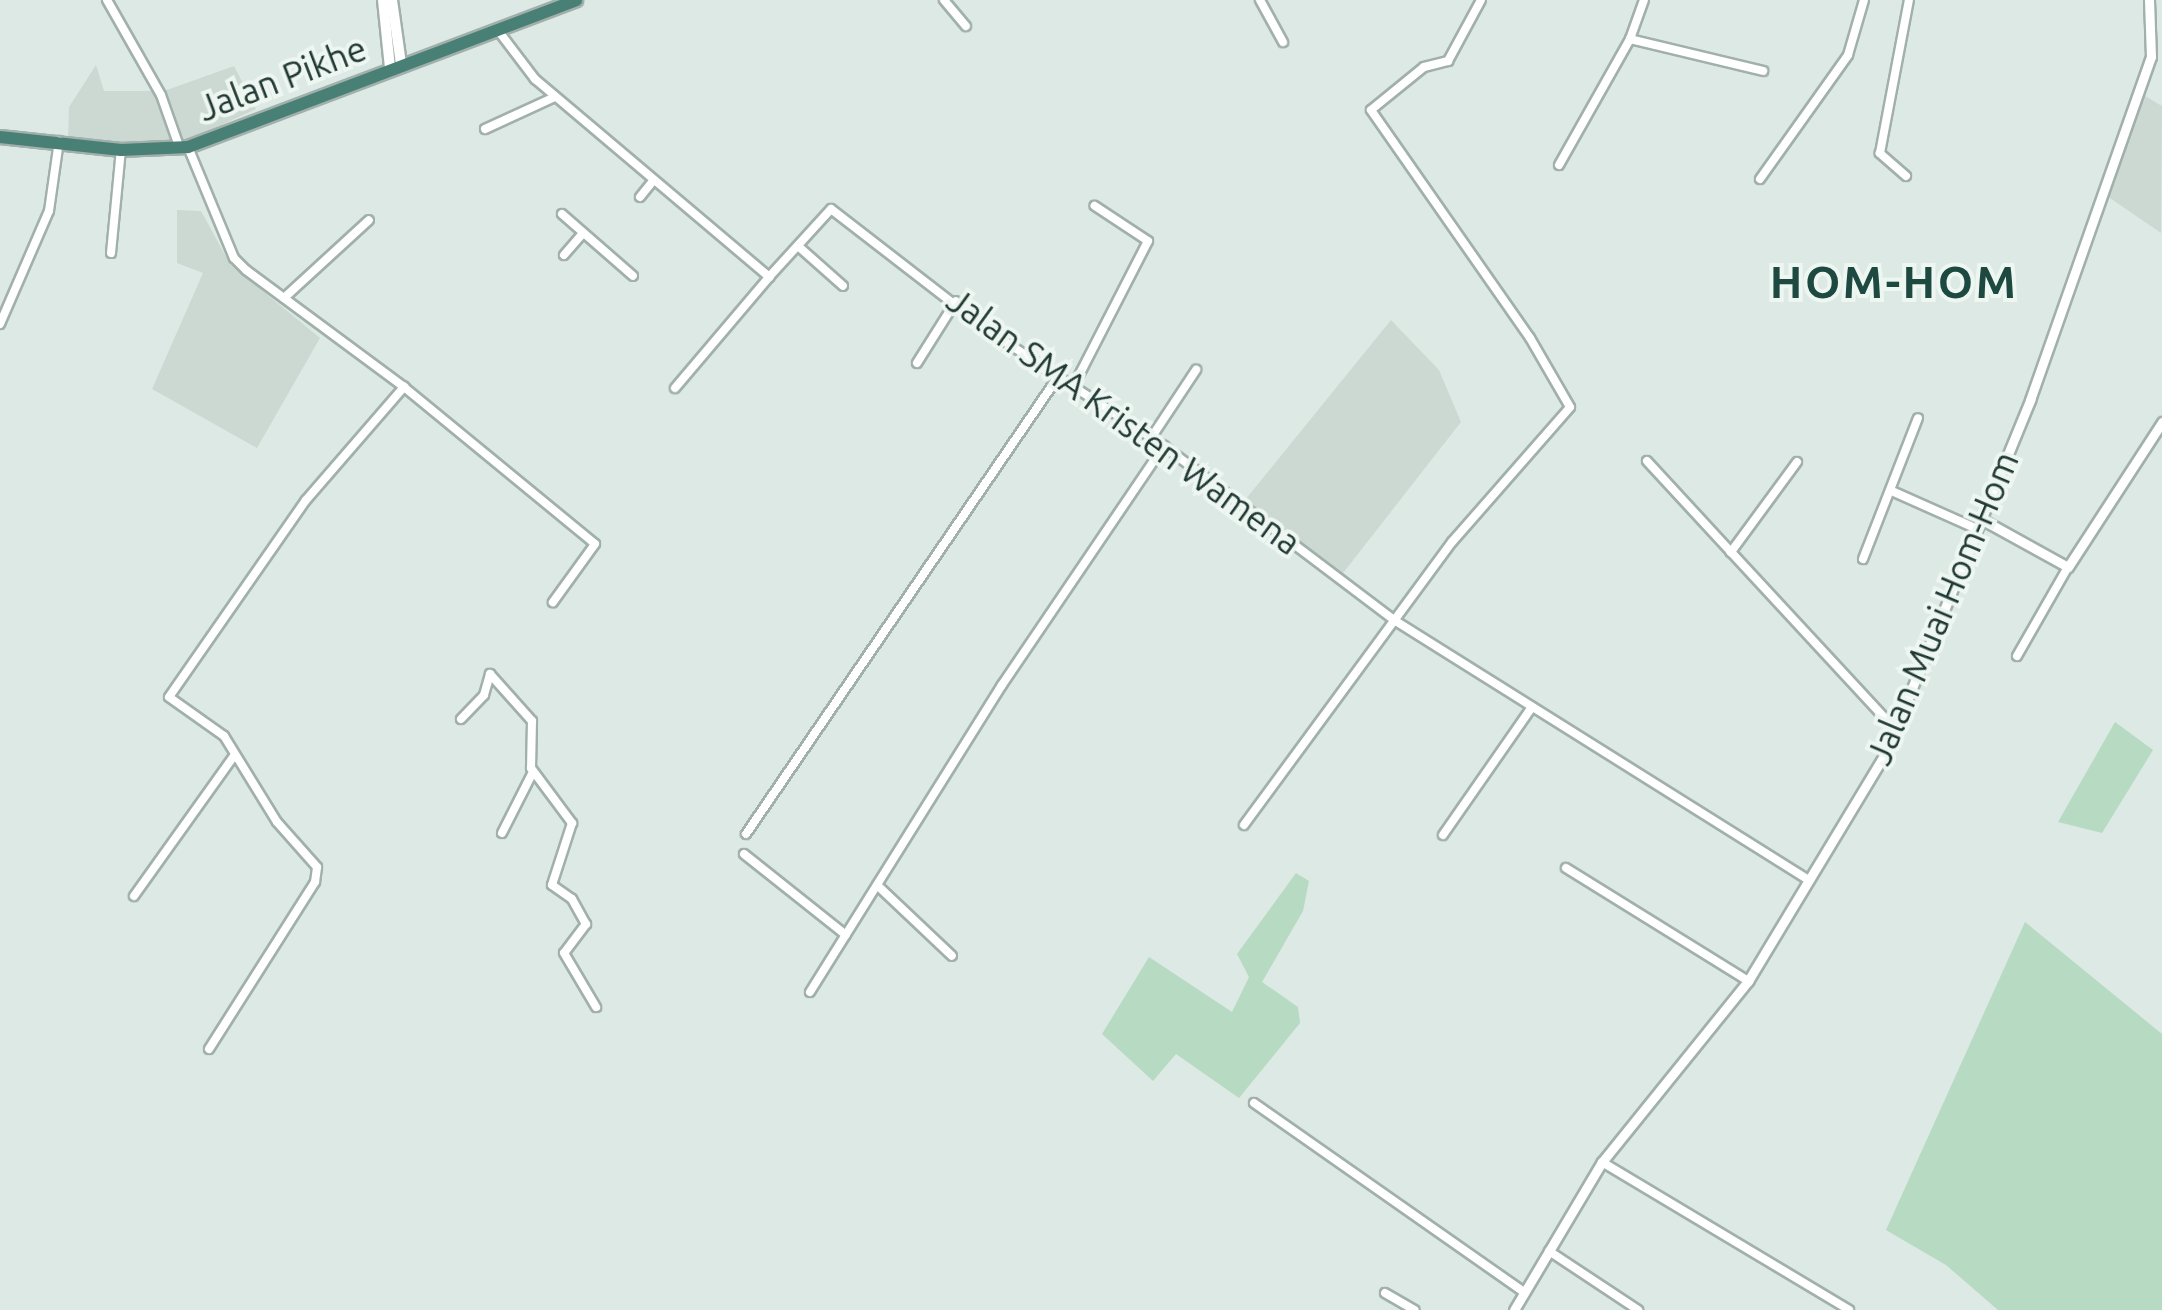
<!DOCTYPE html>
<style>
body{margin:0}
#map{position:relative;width:2162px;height:1310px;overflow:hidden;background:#dde9e4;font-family:Ubuntu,sans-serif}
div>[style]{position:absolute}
.built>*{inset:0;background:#ccd9d3}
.green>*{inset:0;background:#b6dac2}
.roads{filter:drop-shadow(2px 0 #a1b0ab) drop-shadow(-2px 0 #a1b0ab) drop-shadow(0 2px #a1b0ab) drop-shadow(0 -2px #a1b0ab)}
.minor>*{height:8px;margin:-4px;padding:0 4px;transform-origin:4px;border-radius:4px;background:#fff}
.tertiary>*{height:9px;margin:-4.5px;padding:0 4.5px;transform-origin:4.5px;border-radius:4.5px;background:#fff}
.secondary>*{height:10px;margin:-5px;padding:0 5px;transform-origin:5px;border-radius:5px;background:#fff}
.trunk>*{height:12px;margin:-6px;padding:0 6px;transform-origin:6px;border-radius:6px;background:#488076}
span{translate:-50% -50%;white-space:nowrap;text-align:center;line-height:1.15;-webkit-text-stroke:8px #eef6f2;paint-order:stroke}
.street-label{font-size:35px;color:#203833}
.district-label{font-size:45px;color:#1d4940;font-weight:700;letter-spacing:2.5px}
</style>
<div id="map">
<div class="built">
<div style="clip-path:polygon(96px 65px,104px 91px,164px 91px,234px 66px,256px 109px,191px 139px,124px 144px,68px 139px,69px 107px)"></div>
<div style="clip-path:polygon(2145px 96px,2162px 106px,2161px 233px,2107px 196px)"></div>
<div style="clip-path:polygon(177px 210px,201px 211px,230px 264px,320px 338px,257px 448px,152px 389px,203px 273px,177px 263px)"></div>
<div style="clip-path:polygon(1391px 320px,1439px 370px,1461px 422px,1340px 577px,1241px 505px)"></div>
</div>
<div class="green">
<div style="clip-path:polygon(2115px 722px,2153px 750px,2102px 833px,2058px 822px)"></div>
<div style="clip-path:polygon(1296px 873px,1309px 881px,1303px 911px,1262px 982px,1298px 1007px,1300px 1023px,1239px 1098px,1176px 1054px,1153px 1081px,1102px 1034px,1149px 957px,1232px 1012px,1249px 977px,1237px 954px)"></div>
<div style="clip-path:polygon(2025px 922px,2162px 1034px,2162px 1310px,1998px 1310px,1946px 1265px,1886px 1230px)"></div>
</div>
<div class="roads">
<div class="minor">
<div style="left:107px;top:0;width:109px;rotate:60.4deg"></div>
<div style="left:161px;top:95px;width:57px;rotate:70.6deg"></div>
<div style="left:944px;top:0;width:34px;rotate:50deg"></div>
<div style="left:1260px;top:0;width:48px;rotate:61.3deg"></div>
<div style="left:497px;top:29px;width:63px;rotate:52.8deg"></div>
<div style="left:535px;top:79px;width:307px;rotate:40.2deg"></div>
<div style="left:769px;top:277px;width:92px;rotate:-47.6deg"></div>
<div style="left:831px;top:209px;width:200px;rotate:37.7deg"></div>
<div style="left:989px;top:331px;width:209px;rotate:33.3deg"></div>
<div style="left:1164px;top:446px;width:288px;rotate:37.1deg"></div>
<div style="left:1394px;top:620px;width:489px;rotate:32.1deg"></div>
<div style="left:1630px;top:39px;width:137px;rotate:13.5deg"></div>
<div style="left:485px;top:129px;width:77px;rotate:-24.6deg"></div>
<div style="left:188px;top:147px;width:120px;rotate:67.5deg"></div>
<div style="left:234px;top:258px;width:17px;rotate:45deg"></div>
<div style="left:246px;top:270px;width:197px;rotate:36.5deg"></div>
<div style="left:404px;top:387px;width:247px;rotate:39.4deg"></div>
<div style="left:595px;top:544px;width:72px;rotate:125.9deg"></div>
<div style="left:1559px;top:165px;width:145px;rotate:-60.6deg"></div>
<div style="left:1630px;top:39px;width:41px;rotate:-70.3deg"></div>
<div style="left:1906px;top:176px;width:35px;rotate:-139deg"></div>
<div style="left:1880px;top:153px;width:156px;rotate:-79.3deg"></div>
<div style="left:1760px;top:179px;width:152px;rotate:-54.6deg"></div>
<div style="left:1848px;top:55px;width:57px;rotate:-73.8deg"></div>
<div style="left:640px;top:197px;width:19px;rotate:-51deg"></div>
<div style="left:562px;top:214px;width:94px;rotate:41.1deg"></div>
<div style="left:798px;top:246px;width:60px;rotate:41.6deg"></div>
<div style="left:111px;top:253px;width:103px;rotate:-84.5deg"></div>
<div style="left:564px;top:255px;width:28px;rotate:-49deg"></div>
<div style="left:284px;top:298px;width:115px;rotate:-42.5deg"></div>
<div style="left:0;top:324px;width:123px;rotate:-66.6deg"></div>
<div style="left:49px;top:211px;width:71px;rotate:-81.9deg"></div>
<div style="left:917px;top:363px;width:73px;rotate:-57.8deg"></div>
<div style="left:1073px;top:387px;width:164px;rotate:-62.8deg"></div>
<div style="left:1148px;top:241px;width:64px;rotate:-146.6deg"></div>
<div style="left:675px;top:388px;width:145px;rotate:-49.7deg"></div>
<div style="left:1151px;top:438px;width:82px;rotate:-56.5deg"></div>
<div style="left:1647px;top:461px;width:124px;rotate:47.3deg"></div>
<div style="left:1797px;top:462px;width:112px;rotate:126.3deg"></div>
<div style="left:1731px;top:552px;width:243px;rotate:47.2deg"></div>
<div style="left:1894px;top:492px;width:91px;rotate:24deg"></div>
<div style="left:1863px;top:559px;width:151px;rotate:-68.7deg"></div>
<div style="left:2017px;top:656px;width:103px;rotate:-60.2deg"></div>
<div style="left:490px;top:674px;width:63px;rotate:48.2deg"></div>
<div style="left:532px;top:721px;width:47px;rotate:91.2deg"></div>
<div style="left:531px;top:768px;width:69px;rotate:53.3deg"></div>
<div style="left:572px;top:823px;width:65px;rotate:107.9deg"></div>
<div style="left:552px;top:885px;width:24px;rotate:35deg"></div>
<div style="left:572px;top:899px;width:29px;rotate:61deg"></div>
<div style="left:586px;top:924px;width:36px;rotate:127deg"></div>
<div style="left:564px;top:953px;width:63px;rotate:59.3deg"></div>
<div style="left:461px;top:719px;width:33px;rotate:-46deg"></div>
<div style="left:484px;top:695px;width:22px;rotate:-74deg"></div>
<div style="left:1244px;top:825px;width:351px;rotate:-53.7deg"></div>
<div style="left:1452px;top:542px;width:179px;rotate:-48.8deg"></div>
<div style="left:1570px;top:407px;width:80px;rotate:-120.1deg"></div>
<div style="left:1530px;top:338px;width:278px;rotate:-124.9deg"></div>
<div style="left:1371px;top:110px;width:68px;rotate:-39.1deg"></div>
<div style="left:1424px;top:67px;width:25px;rotate:-14deg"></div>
<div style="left:1448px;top:61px;width:69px;rotate:-61.6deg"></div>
<div style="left:502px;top:833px;width:68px;rotate:-63.1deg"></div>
<div style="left:746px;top:834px;width:553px;rotate:-55.68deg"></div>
<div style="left:1443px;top:835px;width:156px;rotate:-55.2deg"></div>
<div style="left:744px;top:854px;width:130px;rotate:38.5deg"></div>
<div style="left:1566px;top:868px;width:214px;rotate:31.8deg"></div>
<div style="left:877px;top:885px;width:103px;rotate:43.4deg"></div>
<div style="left:134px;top:896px;width:172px;rotate:-54.5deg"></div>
<div style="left:810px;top:992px;width:362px;rotate:-58deg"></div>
<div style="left:1002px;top:685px;width:289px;rotate:-55.9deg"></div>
<div style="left:209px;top:1049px;width:198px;rotate:-57.6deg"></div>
<div style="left:315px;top:882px;width:15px;rotate:-82deg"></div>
<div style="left:317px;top:867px;width:60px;rotate:-131.6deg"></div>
<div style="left:277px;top:822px;width:101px;rotate:-121.6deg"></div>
<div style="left:224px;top:736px;width:67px;rotate:-144.7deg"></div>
<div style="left:169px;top:697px;width:240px;rotate:-55.2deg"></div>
<div style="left:306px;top:500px;width:150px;rotate:-49.1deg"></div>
<div style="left:1254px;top:1103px;width:331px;rotate:35deg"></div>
<div style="left:1602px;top:1162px;width:288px;rotate:30.9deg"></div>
<div style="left:1549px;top:1251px;width:107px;rotate:33.5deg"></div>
<div style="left:1385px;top:1293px;width:34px;rotate:30deg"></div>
</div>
<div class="tertiary">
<div style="left:1981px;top:519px;width:99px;rotate:28.9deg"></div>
<div style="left:2068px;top:567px;width:173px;rotate:-57deg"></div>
<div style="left:1514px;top:1310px;width:172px;rotate:-59.3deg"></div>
<div style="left:1602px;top:1162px;width:233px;rotate:-51.1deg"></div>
<div style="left:1748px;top:981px;width:265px;rotate:-58.9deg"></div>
<div style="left:1885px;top:754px;width:383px;rotate:-67.7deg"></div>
<div style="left:2030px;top:400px;width:364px;rotate:-70.6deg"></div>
<div style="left:2151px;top:57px;width:57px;rotate:-92deg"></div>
</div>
<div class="secondary">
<div style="left:383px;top:0;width:68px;rotate:84.1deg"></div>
<div style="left:392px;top:0;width:65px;rotate:82deg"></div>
</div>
<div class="trunk">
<div style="left:0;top:137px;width:122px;rotate:6.1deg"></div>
<div style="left:121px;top:150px;width:67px;rotate:-2.6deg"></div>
<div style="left:188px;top:147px;width:415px;rotate:-20.7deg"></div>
</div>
</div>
<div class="street-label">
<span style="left:282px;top:78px;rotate:-21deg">Jalan Pikhe</span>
<span style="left:1124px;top:421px;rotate:36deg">Jalan SMA Kristen Wamena</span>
<span style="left:1942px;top:608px;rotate:-67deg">Jalan Muai Hom-Hom</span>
</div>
<div class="district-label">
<span style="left:1894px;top:282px">HOM-HOM</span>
</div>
</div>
